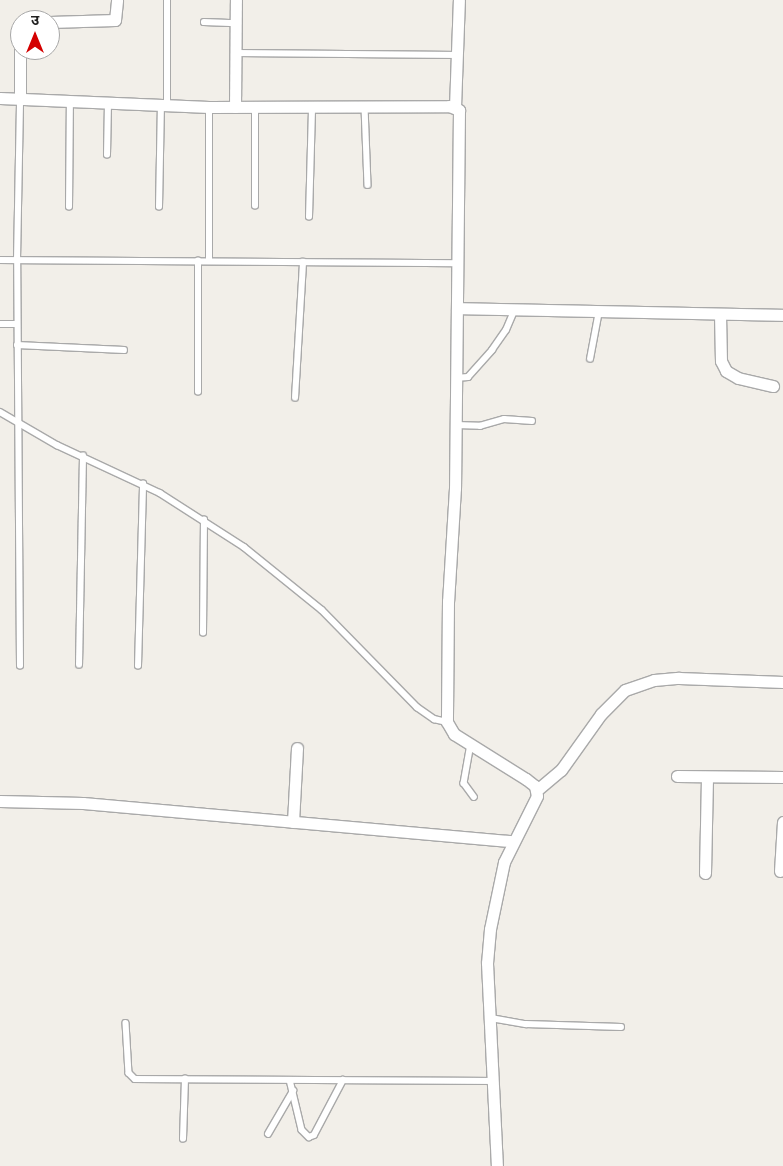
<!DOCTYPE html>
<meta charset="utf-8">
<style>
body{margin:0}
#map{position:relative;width:783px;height:1166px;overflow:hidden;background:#f2efe9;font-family:"Sofia Sans Condensed","Noto Sans Devanagari",sans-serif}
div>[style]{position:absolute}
.roads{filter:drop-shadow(1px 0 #a9a9a9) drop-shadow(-1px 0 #a9a9a9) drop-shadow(0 1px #a9a9a9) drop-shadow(0 -1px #a9a9a9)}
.lane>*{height:5.5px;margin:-2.75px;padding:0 2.75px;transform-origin:2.75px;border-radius:2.75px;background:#fff}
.street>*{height:11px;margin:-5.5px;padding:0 5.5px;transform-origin:5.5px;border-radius:5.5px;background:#fff}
span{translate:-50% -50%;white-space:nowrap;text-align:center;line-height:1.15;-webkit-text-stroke:4.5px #fff;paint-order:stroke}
.north{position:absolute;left:10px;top:10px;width:50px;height:50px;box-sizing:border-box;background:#fff;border:1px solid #a7a7a7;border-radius:50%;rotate:0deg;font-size:14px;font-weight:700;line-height:20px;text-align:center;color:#222}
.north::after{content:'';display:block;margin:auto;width:18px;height:22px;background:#d40000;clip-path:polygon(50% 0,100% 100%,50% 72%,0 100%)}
</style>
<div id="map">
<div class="roads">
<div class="lane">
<div style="left:204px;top:22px;width:32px;rotate:2deg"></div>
<div style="left:236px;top:53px;width:223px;rotate:0.5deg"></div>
<div style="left:167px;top:105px;width:105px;rotate:-90deg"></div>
<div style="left:365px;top:107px;width:78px;rotate:87.8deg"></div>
<div style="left:107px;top:155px;width:51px;rotate:-88.9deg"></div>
<div style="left:255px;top:206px;width:99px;rotate:-90deg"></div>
<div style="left:69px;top:207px;width:105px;rotate:-89.5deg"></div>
<div style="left:159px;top:207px;width:101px;rotate:-88.9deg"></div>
<div style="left:309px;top:217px;width:109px;rotate:-88.4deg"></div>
<div style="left:0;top:260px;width:457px;rotate:0.4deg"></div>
<div style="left:209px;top:261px;width:154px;rotate:-90deg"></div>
<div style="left:0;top:324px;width:17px"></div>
<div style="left:17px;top:345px;width:107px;rotate:2.7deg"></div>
<div style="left:590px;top:359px;width:49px;rotate:-79.4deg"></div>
<div style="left:455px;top:378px;width:13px;rotate:-4deg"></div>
<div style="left:468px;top:377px;width:36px;rotate:-48deg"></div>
<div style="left:492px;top:350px;width:24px;rotate:-55deg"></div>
<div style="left:506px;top:330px;width:23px;rotate:-67deg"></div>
<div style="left:198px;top:392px;width:131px;rotate:-90deg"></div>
<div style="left:295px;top:398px;width:136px;rotate:-86.6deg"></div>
<div style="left:0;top:412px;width:66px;rotate:30.1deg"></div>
<div style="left:57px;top:445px;width:114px;rotate:25deg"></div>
<div style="left:160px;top:493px;width:100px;rotate:32.7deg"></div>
<div style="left:244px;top:547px;width:100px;rotate:38.9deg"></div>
<div style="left:322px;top:610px;width:136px;rotate:45.6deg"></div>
<div style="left:417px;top:707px;width:21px;rotate:35deg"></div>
<div style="left:434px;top:719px;width:13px;rotate:13deg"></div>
<div style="left:456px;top:425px;width:24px;rotate:2deg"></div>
<div style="left:480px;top:426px;width:25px;rotate:-16deg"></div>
<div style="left:504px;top:419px;width:28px;rotate:4deg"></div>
<div style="left:203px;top:633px;width:113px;rotate:-89.5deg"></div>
<div style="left:79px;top:665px;width:209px;rotate:-88.9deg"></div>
<div style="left:20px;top:666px;width:406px;rotate:-90.4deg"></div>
<div style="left:17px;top:260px;width:161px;rotate:-88.9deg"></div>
<div style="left:138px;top:666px;width:182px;rotate:-88.4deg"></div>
<div style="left:471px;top:744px;width:40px;rotate:100deg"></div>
<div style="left:464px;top:783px;width:17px;rotate:54deg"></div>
<div style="left:491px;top:1018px;width:36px;rotate:10deg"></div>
<div style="left:526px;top:1024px;width:95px;rotate:1.8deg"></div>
<div style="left:126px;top:1023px;width:50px;rotate:86.6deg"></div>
<div style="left:129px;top:1073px;width:8px;rotate:45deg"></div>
<div style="left:135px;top:1079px;width:359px;rotate:0.3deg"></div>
<div style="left:290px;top:1080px;width:51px;rotate:76.5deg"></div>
<div style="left:302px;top:1130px;width:10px;rotate:45deg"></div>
<div style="left:309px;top:1137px;width:5px;rotate:-22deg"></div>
<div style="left:314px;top:1135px;width:62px;rotate:-62.2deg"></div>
<div style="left:268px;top:1134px;width:50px;rotate:-59.8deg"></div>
<div style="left:183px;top:1139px;width:60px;rotate:-88.1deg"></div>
</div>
<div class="street">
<div style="left:50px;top:22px;width:65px;rotate:-1.8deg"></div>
<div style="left:115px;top:20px;width:20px;rotate:-84deg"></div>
<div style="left:0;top:98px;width:209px;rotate:2.5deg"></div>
<div style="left:209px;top:107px;width:240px;rotate:-0.2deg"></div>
<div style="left:449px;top:106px;width:11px;rotate:22deg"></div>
<div style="left:459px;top:110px;width:378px;rotate:90.6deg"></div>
<div style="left:455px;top:488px;width:113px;rotate:93.5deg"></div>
<div style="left:448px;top:601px;width:121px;rotate:90.5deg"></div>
<div style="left:447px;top:722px;width:14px;rotate:60deg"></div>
<div style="left:454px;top:734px;width:85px;rotate:32deg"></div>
<div style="left:526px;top:779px;width:11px;rotate:38deg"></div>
<div style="left:535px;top:786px;width:10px;rotate:79deg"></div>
<div style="left:537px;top:796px;width:74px;rotate:116.6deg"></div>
<div style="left:504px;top:862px;width:68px;rotate:101.8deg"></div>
<div style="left:490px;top:929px;width:34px;rotate:95deg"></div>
<div style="left:487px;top:963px;width:203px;rotate:87.2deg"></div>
<div style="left:20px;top:99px;width:74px;rotate:-90deg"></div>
<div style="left:235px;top:107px;width:107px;rotate:-89.5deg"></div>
<div style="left:455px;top:107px;width:107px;rotate:-87.9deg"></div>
<div style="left:457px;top:308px;width:326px;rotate:1.2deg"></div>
<div style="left:720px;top:314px;width:47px;rotate:88.8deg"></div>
<div style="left:721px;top:361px;width:11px;rotate:63deg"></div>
<div style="left:726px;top:371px;width:14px;rotate:30deg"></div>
<div style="left:738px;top:378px;width:36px;rotate:13deg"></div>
<div style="left:677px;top:776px;width:106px;rotate:0.5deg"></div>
<div style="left:537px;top:790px;width:31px;rotate:-40deg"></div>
<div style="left:561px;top:770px;width:69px;rotate:-54.5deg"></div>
<div style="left:601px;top:714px;width:34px;rotate:-45deg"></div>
<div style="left:625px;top:690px;width:31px;rotate:-19deg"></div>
<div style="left:654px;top:680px;width:25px;rotate:-5deg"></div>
<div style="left:679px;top:678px;width:104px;rotate:2.2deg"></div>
<div style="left:0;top:801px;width:83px;rotate:1.4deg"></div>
<div style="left:83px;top:803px;width:431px;rotate:5.1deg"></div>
<div style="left:293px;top:822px;width:74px;rotate:-86.9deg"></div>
<div style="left:780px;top:871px;width:49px;rotate:-86.5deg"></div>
<div style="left:705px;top:873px;width:96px;rotate:-88.8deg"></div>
</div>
</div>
<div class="north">उ</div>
</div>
